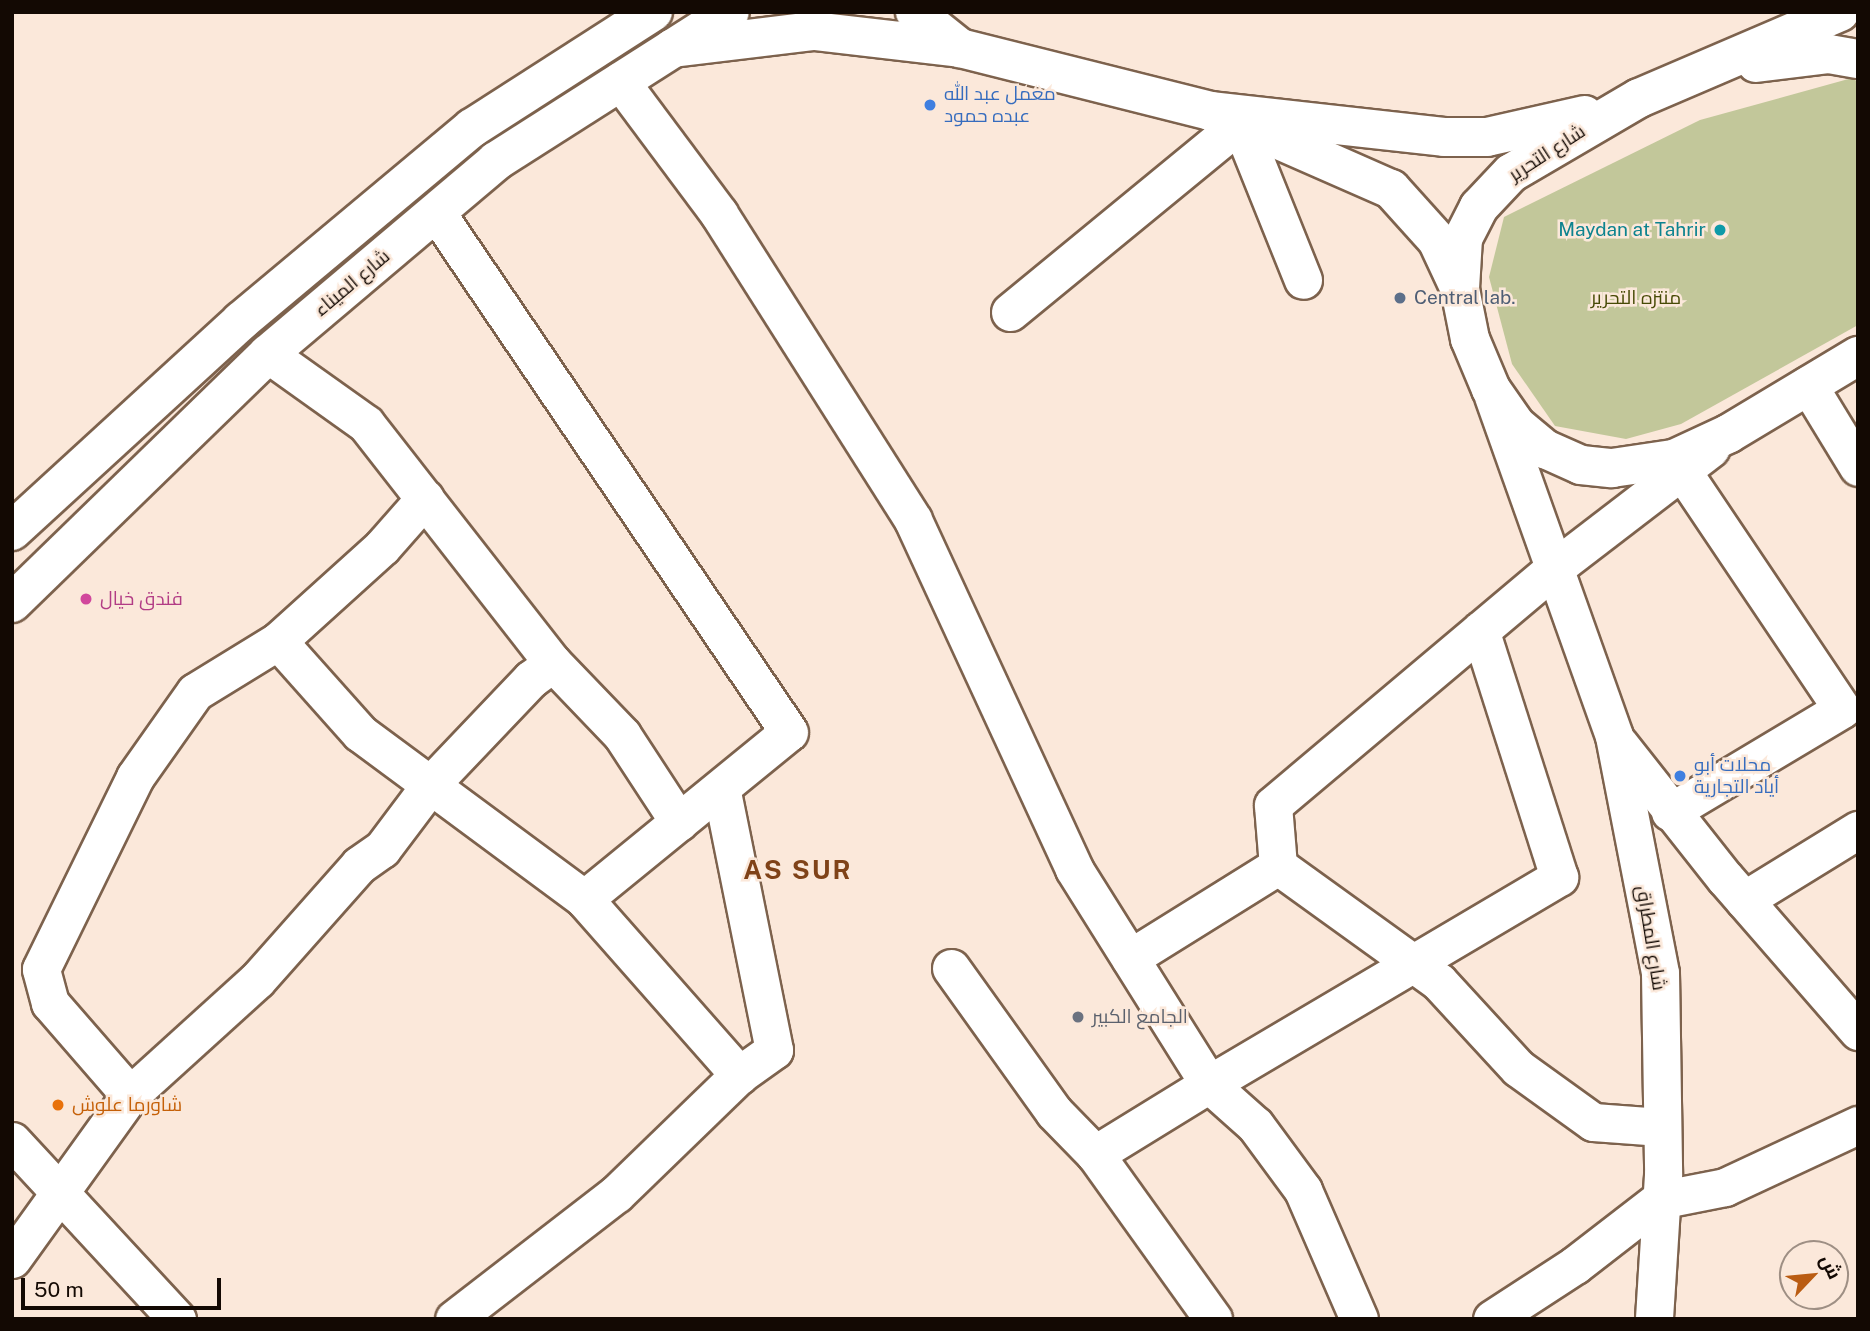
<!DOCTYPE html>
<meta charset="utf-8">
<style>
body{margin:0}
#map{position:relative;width:1870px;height:1331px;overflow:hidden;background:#fbe8da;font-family:"Public Sans",Cairo,sans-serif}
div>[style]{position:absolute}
.green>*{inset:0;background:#c2c79a}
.roads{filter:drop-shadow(2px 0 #7d624d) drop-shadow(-2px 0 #7d624d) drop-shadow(0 2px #7d624d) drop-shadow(0 -2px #7d624d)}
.minor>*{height:37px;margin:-18.5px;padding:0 18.5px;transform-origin:18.5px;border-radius:18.5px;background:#fff}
.major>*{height:38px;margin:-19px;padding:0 19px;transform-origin:19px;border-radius:19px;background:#fff}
.dots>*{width:19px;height:19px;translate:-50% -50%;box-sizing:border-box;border:4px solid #fbe8da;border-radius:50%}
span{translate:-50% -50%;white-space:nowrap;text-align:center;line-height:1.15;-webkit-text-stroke:5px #fbe8da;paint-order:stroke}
.shop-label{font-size:19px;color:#366cbe}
.left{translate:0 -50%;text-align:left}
.street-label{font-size:19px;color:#130903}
.culture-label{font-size:19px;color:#0d838f}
.right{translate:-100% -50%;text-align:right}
.service-label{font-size:19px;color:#4e5e75}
.park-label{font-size:19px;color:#474a05}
.hotel-label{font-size:19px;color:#b23c85}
.worship-label{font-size:19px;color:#5b616d}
.food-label{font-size:19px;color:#c56008}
.district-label{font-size:26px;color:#7f4218;font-weight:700;letter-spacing:2px}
.frame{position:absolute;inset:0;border:14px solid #130903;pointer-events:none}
.north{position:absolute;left:1779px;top:1240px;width:70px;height:70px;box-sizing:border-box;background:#fbe8da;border:2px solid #9e8f84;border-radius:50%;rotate:64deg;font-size:19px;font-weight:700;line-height:28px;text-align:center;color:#130903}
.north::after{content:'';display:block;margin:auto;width:24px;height:32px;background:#ba5c12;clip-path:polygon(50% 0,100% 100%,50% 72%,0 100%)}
.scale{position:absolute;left:21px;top:1278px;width:200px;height:32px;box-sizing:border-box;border:4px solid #130903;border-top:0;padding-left:9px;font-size:21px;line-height:24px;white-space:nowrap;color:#130903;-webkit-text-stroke:5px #fbe8da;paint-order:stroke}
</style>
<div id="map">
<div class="green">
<div style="clip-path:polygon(1852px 78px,1858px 82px,1858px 325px,1681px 424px,1626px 439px,1555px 426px,1512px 364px,1489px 277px,1504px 217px,1700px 120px)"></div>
</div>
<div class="roads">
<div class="minor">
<div style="left:620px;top:81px;width:166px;rotate:53.3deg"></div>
<div style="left:719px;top:214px;width:362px;rotate:57.6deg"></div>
<div style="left:913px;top:520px;width:384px;rotate:65.2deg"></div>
<div style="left:1074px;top:869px;width:254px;rotate:57.9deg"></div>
<div style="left:1209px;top:1084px;width:134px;rotate:148.4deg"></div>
<div style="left:1010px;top:312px;width:298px;rotate:-39.4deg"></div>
<div style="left:1240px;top:123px;width:169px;rotate:68.1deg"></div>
<div style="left:268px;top:354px;width:120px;rotate:35.5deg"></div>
<div style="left:366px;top:424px;width:303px;rotate:52deg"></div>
<div style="left:553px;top:663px;width:100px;rotate:46.2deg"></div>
<div style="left:622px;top:735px;width:104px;rotate:56.8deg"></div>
<div style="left:1808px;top:385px;width:96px;rotate:58.6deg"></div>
<div style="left:1493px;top:396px;width:361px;rotate:70.4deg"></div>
<div style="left:1614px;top:736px;width:241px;rotate:79deg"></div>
<div style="left:1660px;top:973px;width:202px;rotate:89.1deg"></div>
<div style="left:1663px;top:1175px;width:144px;rotate:93.6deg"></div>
<div style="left:278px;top:641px;width:123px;rotate:48.3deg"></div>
<div style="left:360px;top:733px;width:279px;rotate:36.5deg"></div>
<div style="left:584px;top:899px;width:264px;rotate:-39.2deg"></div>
<div style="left:789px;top:732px;width:628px;rotate:-124.17deg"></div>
<div style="left:1619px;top:744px;width:171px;rotate:51.7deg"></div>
<div style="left:1725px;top:878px;width:203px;rotate:49deg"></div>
<div style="left:1670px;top:812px;width:200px;rotate:-30.9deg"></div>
<div style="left:1842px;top:709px;width:301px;rotate:-123.9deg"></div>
<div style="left:584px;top:899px;width:235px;rotate:48.6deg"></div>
<div style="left:739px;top:1075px;width:43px;rotate:-35.5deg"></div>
<div style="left:774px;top:1050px;width:267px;rotate:-101.4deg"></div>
<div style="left:1744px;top:900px;width:134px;rotate:-31.6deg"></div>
<div style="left:1130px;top:958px;width:174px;rotate:-31.9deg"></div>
<div style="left:951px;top:968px;width:177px;rotate:54.4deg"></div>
<div style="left:1054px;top:1112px;width:59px;rotate:45.7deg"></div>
<div style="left:1095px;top:1154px;width:203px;rotate:54.4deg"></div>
<div style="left:130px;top:1095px;width:122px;rotate:-131deg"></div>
<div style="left:50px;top:1003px;width:35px;rotate:-105deg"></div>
<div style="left:41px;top:969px;width:214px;rotate:-63.9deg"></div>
<div style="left:135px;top:777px;width:104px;rotate:-54.8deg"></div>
<div style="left:195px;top:692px;width:97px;rotate:-31.6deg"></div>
<div style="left:278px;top:641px;width:140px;rotate:-42.1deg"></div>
<div style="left:382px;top:547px;width:65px;rotate:-48.7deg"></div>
<div style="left:1661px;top:1127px;width:68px;rotate:-175.8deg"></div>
<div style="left:1593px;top:1122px;width:92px;rotate:-144.2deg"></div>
<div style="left:1518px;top:1068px;width:117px;rotate:-132.6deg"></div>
<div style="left:1439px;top:982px;width:198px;rotate:-144.2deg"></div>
<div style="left:1278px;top:866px;width:61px;rotate:-94.7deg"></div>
<div style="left:1273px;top:805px;width:365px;rotate:-40.1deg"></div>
<div style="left:1552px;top:570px;width:200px;rotate:-37.5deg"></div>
<div style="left:12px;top:1141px;width:243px;rotate:47.2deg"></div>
<div style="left:12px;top:1259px;width:202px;rotate:-54.3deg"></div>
<div style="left:130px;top:1095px;width:171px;rotate:-42.2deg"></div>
<div style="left:257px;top:980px;width:154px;rotate:-48.4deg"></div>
<div style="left:359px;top:865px;width:28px;rotate:-35deg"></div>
<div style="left:382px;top:849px;width:80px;rotate:-53.1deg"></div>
<div style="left:430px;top:785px;width:146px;rotate:-46.4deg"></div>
<div style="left:531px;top:679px;width:27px;rotate:-36deg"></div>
<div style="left:454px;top:1319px;width:205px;rotate:-37.7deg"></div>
<div style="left:616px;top:1194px;width:171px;rotate:-44.1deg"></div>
<div style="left:1359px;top:1319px;width:141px;rotate:-113.5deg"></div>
<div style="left:1303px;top:1190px;width:81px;rotate:-126.4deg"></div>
<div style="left:1255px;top:1125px;width:62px;rotate:-138.3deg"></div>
<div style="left:1209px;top:1084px;width:407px;rotate:-30.6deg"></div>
<div style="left:1559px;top:877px;width:259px;rotate:-107.7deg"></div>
<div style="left:1492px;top:1319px;width:99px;rotate:-33deg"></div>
<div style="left:1575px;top:1265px;width:106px;rotate:-37.7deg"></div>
<div style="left:1659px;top:1200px;width:67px;rotate:-11.1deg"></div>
<div style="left:1725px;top:1187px;width:147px;rotate:-25deg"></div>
</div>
<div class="major">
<div style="left:915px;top:12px;width:58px;rotate:38.7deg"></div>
<div style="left:1840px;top:12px;width:219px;rotate:156.8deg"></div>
<div style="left:1639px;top:98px;width:148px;rotate:149.6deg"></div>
<div style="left:1511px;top:173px;width:47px;rotate:133.3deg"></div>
<div style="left:1479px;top:207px;width:35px;rotate:117deg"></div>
<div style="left:1463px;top:238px;width:51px;rotate:93.4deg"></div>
<div style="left:1460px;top:289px;width:51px;rotate:78.7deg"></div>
<div style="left:1470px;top:339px;width:54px;rotate:67.2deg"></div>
<div style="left:1491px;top:389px;width:44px;rotate:55.2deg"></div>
<div style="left:1516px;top:425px;width:38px;rotate:40deg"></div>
<div style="left:1545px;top:449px;width:39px;rotate:24deg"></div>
<div style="left:1581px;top:465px;width:31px;rotate:6deg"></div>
<div style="left:1612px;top:468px;width:63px;rotate:-8.3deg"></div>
<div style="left:1674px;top:459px;width:60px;rotate:-24.8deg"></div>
<div style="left:1728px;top:434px;width:152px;rotate:-31deg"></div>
<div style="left:673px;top:48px;width:142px;rotate:-6.9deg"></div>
<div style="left:814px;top:31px;width:147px;rotate:6.6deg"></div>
<div style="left:960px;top:48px;width:258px;rotate:14.1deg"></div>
<div style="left:1210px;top:111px;width:235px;rotate:6.3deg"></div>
<div style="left:1444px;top:137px;width:43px"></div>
<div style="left:1487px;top:137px;width:100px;rotate:-12.7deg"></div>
<div style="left:1756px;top:63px;width:74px;rotate:-7deg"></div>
<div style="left:1829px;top:54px;width:29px;rotate:10deg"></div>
<div style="left:1254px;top:129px;width:150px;rotate:23.7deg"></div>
<div style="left:1391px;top:189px;width:69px;rotate:48deg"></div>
<div style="left:1437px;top:240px;width:50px;rotate:65deg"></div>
<div style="left:12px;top:531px;width:311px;rotate:-42.5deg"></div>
<div style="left:241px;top:321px;width:301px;rotate:-39.9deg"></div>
<div style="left:472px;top:128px;width:215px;rotate:-32.7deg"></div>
<div style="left:12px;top:603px;width:357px;rotate:-44.2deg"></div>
<div style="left:268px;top:354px;width:299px;rotate:-40.2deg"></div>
<div style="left:496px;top:161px;width:277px;rotate:-32.5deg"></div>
</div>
</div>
<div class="dots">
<div style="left:930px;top:105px;background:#3f7fe0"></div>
<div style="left:1720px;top:230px;background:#0f9aa8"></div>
<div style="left:1400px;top:298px;background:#5c6f8a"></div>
<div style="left:86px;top:599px;background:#d1479c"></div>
<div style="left:1680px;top:776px;background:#3f7fe0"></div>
<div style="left:1078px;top:1017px;background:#6b7280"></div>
<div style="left:58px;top:1105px;background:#e8710a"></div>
</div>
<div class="shop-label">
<span class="left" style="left:944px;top:105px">معمل عبد الله<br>عبده حمود</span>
<span class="left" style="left:1694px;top:776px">محلات أبو<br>أياد التجارية</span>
</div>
<div class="street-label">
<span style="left:1547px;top:153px;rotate:-33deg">شارع التحرير</span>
<span style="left:352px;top:283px;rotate:-40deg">شارع الميناء</span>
<span style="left:1651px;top:938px;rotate:81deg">شارع المطراق</span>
</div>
<div class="culture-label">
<span class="right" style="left:1706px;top:230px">Maydan at Tahrir</span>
</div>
<div class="service-label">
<span class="left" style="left:1414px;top:298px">Central lab.</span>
</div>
<div class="park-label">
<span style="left:1636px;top:298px">منتزه التحرير</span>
</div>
<div class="hotel-label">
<span class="left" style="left:100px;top:599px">فندق خيال</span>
</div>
<div class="worship-label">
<span class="left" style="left:1092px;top:1017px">الجامع الكبير</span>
</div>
<div class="food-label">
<span class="left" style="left:72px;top:1105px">شاورما علوش</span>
</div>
<div class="district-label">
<span style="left:798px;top:870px">AS SUR</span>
</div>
<div class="frame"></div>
<div class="north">ش</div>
<div class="scale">50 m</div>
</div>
